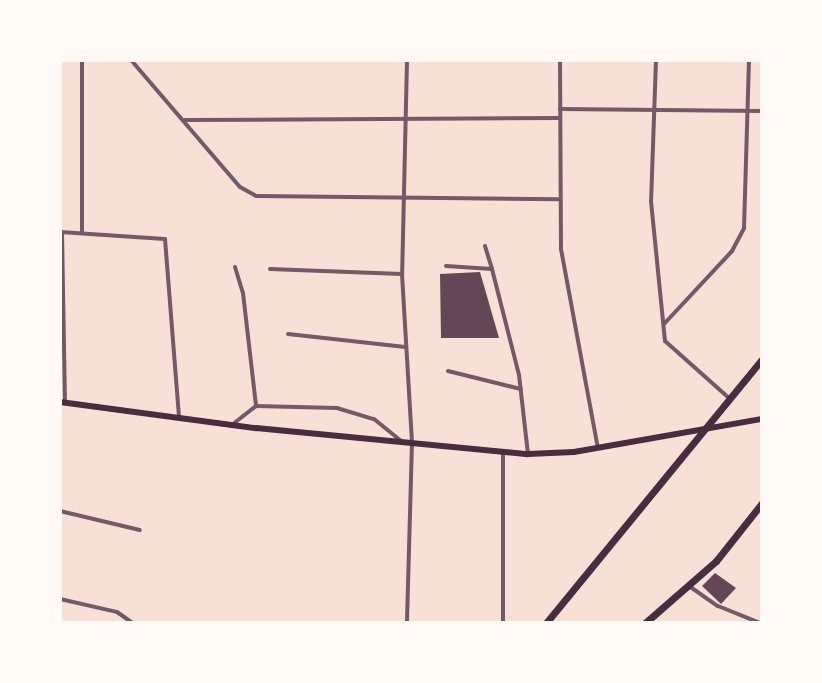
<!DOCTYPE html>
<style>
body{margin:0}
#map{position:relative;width:822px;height:683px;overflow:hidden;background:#f7e1d7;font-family:"Fira Sans",sans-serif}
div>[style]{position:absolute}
.building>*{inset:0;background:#644757}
.minor>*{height:4px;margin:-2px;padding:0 2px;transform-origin:2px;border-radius:2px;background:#755966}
.secondary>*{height:6px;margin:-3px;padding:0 3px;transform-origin:3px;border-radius:3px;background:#4a2c40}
.primary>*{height:7px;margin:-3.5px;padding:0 3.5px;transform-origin:3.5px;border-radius:3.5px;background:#4a2c40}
span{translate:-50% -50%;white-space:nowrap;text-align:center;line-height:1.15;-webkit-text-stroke:8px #fffaf5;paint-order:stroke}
.frame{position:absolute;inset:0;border:62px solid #fffaf5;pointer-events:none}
</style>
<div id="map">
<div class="building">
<div style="clip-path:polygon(480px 272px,499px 338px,441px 338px,440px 274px)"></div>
<div style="clip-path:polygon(715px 573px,736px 588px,721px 604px,702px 586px)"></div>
</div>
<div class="minor">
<div style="left:131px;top:60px;width:167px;rotate:49.4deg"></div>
<div style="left:240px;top:187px;width:18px;rotate:29deg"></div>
<div style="left:256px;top:196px;width:302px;rotate:0.6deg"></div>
<div style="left:407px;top:60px;width:214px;rotate:91.3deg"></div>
<div style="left:402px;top:274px;width:168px;rotate:86.6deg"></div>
<div style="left:412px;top:442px;width:181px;rotate:91.6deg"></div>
<div style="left:560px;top:60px;width:189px;rotate:89.7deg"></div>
<div style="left:561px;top:249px;width:202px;rotate:79.5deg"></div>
<div style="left:656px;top:60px;width:141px;rotate:92deg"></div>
<div style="left:651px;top:201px;width:141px;rotate:84.3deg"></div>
<div style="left:665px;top:341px;width:86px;rotate:41.7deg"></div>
<div style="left:560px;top:109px;width:202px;rotate:0.6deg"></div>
<div style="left:185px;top:120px;width:375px;rotate:-0.3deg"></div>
<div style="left:60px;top:232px;width:105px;rotate:3.8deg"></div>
<div style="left:165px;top:239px;width:180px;rotate:85.5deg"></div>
<div style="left:62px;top:232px;width:169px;rotate:89deg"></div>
<div style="left:82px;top:232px;width:172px;rotate:-90deg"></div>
<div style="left:485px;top:246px;width:24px;rotate:73deg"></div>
<div style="left:446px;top:266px;width:46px;rotate:3.7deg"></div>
<div style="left:492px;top:269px;width:109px;rotate:75.7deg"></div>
<div style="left:519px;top:375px;width:80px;rotate:83.5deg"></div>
<div style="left:235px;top:267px;width:27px;rotate:73deg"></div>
<div style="left:243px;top:293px;width:114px;rotate:83.4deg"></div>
<div style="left:270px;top:269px;width:132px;rotate:2.2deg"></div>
<div style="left:664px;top:324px;width:100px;rotate:-47deg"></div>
<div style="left:732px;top:251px;width:26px;rotate:-62deg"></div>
<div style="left:744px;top:228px;width:168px;rotate:-88.3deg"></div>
<div style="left:288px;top:334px;width:118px;rotate:6.3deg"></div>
<div style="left:448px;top:371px;width:75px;rotate:13.9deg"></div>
<div style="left:233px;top:424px;width:29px;rotate:-38deg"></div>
<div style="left:256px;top:406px;width:81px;rotate:1.4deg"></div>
<div style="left:337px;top:408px;width:39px;rotate:17deg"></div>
<div style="left:374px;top:419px;width:35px;rotate:39deg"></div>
<div style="left:503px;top:452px;width:171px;rotate:90deg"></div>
<div style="left:60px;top:511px;width:82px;rotate:13.4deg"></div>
<div style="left:689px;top:586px;width:35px;rotate:35deg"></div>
<div style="left:718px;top:606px;width:45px;rotate:22deg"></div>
<div style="left:60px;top:599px;width:58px;rotate:12.8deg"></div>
<div style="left:117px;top:612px;width:19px;rotate:35deg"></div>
</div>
<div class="secondary">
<div style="left:60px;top:402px;width:198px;rotate:7.6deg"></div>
<div style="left:256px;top:428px;width:273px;rotate:5.5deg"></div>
<div style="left:528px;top:454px;width:46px;rotate:-2.5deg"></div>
<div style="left:574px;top:452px;width:191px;rotate:-10deg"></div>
</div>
<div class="primary">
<div style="left:546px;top:623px;width:341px;rotate:-50.7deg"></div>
<div style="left:645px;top:623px;width:94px;rotate:-41.1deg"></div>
<div style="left:716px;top:561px;width:74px;rotate:-51.6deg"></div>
</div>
<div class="frame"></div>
</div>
